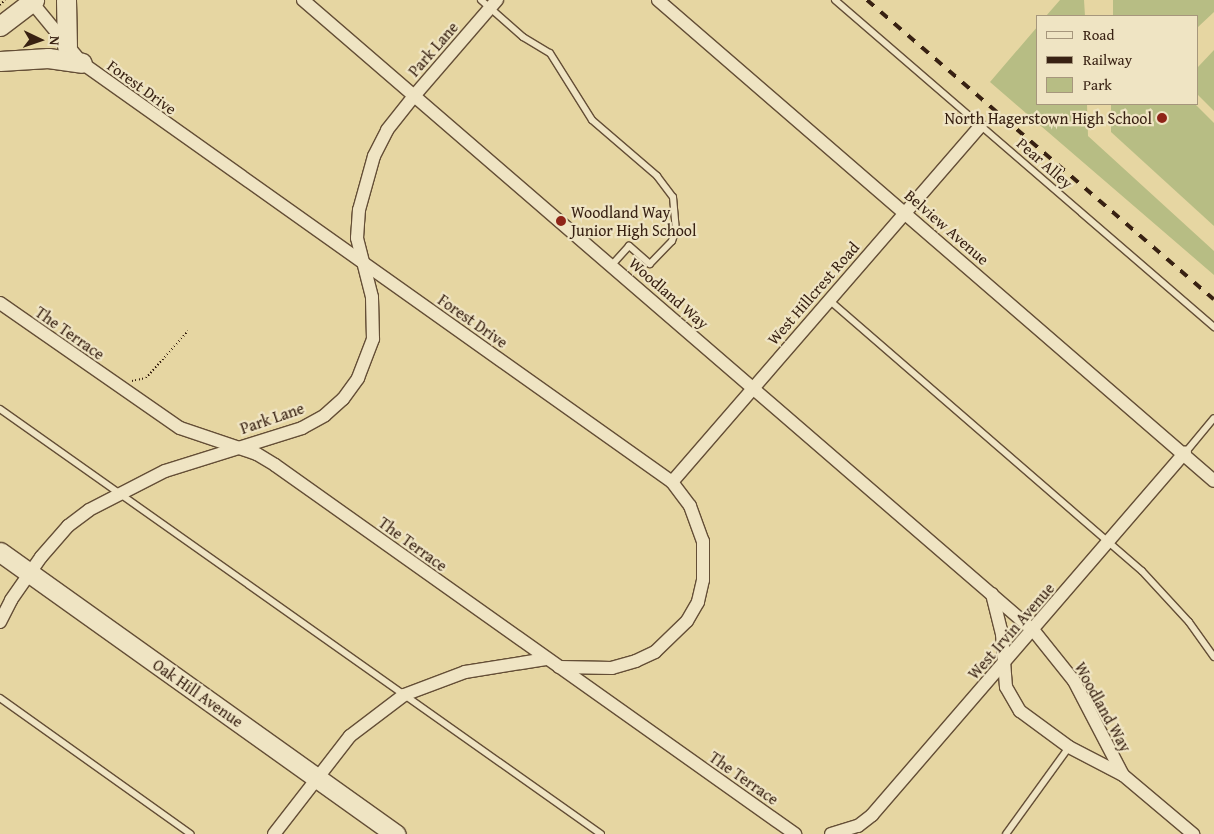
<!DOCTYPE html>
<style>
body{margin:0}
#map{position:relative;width:1214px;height:834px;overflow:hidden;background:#e6d6a2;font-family:"Gentium Book Plus",serif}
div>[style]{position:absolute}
.green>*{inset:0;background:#b7bd84}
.path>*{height:2px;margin-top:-1px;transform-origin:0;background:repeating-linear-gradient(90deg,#382112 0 1px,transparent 0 3.5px)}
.roads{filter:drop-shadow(1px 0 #644e36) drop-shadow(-1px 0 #644e36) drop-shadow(0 1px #644e36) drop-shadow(0 -1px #644e36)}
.lane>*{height:6px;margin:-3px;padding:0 3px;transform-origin:3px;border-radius:3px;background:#efe4c3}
.street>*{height:12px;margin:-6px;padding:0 6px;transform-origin:6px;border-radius:6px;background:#efe4c3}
.secondary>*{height:19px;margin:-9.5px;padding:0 9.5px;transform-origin:9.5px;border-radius:9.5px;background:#efe4c3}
.rail>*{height:4px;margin-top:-2px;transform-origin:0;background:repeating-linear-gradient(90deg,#382112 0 9px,transparent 0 18px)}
.dots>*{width:14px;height:14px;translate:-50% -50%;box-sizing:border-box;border:2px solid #efe4c3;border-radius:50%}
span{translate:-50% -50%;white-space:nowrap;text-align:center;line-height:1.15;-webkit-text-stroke:4.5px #efe4c3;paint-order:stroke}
.street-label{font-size:16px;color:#382112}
.poi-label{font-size:16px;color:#382112}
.right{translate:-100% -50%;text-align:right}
.left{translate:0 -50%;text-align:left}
.legend{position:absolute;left:1036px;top:15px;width:162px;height:90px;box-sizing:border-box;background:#efe4c3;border:1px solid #a6967c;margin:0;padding:6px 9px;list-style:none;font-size:15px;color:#382112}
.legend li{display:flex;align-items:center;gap:10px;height:25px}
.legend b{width:25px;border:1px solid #a6967c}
.north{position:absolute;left:15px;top:15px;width:50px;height:50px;-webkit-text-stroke:4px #efe4c3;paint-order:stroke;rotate:93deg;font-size:14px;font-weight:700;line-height:20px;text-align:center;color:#382112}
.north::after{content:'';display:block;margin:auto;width:18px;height:22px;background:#382112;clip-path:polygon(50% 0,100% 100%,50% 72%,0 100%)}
</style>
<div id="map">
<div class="green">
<div style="clip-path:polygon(1060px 0,1084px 0,1085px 16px,1046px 16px)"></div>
<div style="clip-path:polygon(1113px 0,1214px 0,1214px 12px,1198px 27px,1198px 16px,1113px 16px)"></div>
<div style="clip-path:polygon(1038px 26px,1038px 104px,1087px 104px,1088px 136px,1214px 251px,1214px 275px,990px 82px)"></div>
<div style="clip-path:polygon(1214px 50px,1214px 111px,1198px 95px,1198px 67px)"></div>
<div style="clip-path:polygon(1111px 104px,1195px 104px,1214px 123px,1214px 226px,1111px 132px)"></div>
</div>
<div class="path">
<div style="left:0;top:5px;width:7px;rotate:-45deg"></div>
<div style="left:132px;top:381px;width:14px;rotate:-12deg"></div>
<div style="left:146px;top:378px;width:63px;rotate:-48.2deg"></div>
</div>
<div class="roads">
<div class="lane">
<div style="left:481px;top:0;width:56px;rotate:41.4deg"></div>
<div style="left:523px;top:37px;width:31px;rotate:31deg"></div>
<div style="left:550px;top:53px;width:79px;rotate:57.9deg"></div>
<div style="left:592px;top:120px;width:86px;rotate:40.7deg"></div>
<div style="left:657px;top:176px;width:26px;rotate:53deg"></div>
<div style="left:673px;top:197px;width:33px;rotate:85deg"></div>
<div style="left:676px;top:230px;width:12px;rotate:110deg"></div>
<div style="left:672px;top:241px;width:32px;rotate:134deg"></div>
<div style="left:650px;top:264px;width:28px;rotate:-139deg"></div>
<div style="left:629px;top:246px;width:25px;rotate:132deg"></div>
<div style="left:835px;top:0;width:501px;rotate:40.79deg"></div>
<div style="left:829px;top:300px;width:414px;rotate:40.9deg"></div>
<div style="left:1142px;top:571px;width:69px;rotate:47.3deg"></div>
<div style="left:1189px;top:622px;width:43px;rotate:54.5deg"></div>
<div style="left:0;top:409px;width:736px;rotate:35.27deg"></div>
<div style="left:1185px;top:453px;width:45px;rotate:-50.4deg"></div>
<div style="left:0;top:698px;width:234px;rotate:35.5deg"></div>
<div style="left:1006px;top:834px;width:107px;rotate:-54.1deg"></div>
</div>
<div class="street">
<div style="left:30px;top:0;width:82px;rotate:50.5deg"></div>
<div style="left:82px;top:63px;width:724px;rotate:35.38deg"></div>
<div style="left:672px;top:482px;width:30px;rotate:53deg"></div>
<div style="left:690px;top:506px;width:37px;rotate:70deg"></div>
<div style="left:703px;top:541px;width:39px;rotate:90deg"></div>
<div style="left:703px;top:580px;width:23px;rotate:103deg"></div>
<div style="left:698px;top:602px;width:22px;rotate:120deg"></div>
<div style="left:687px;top:621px;width:45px;rotate:135.9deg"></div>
<div style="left:655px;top:652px;width:21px;rotate:155deg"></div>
<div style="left:636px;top:661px;width:25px;rotate:164deg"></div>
<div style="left:612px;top:668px;width:53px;rotate:-178.9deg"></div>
<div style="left:303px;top:0;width:966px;rotate:40.8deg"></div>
<div style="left:1034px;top:631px;width:64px;rotate:51.3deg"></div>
<div style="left:1074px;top:681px;width:106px;rotate:62.5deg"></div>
<div style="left:658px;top:0;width:735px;rotate:40.86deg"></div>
<div style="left:0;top:303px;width:219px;rotate:34.8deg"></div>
<div style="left:180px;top:428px;width:81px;rotate:18.7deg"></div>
<div style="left:257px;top:454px;width:21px;rotate:31deg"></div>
<div style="left:275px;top:465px;width:638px;rotate:35.36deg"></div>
<div style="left:672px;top:482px;width:471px;rotate:-49.1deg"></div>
<div style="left:992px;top:594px;width:41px;rotate:76deg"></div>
<div style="left:1002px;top:634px;width:53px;rotate:85.7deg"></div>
<div style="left:1006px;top:687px;width:28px;rotate:60deg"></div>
<div style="left:1020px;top:711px;width:61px;rotate:36.3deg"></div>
<div style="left:1069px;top:747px;width:61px;rotate:27.4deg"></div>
<div style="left:1123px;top:775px;width:92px;rotate:40.1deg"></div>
<div style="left:0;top:622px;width:25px;rotate:-63deg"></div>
<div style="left:11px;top:600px;width:52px;rotate:-55.1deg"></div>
<div style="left:41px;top:557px;width:41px;rotate:-48.9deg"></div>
<div style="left:68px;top:526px;width:26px;rotate:-37deg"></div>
<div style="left:89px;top:510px;width:85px;rotate:-27.2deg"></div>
<div style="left:165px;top:471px;width:144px;rotate:-17.4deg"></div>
<div style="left:302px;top:428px;width:26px;rotate:-29deg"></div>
<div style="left:325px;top:415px;width:24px;rotate:-42deg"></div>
<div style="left:343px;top:399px;width:26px;rotate:-54deg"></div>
<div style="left:358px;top:378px;width:42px;rotate:-69deg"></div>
<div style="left:373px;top:339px;width:42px;rotate:-91.4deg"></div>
<div style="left:372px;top:297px;width:61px;rotate:-104.3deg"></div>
<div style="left:357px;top:238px;width:28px;rotate:-86deg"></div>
<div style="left:359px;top:210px;width:56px;rotate:-74.5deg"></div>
<div style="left:374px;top:156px;width:29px;rotate:-63deg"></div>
<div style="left:387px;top:130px;width:43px;rotate:-51.5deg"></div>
<div style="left:414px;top:96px;width:127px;rotate:-49.2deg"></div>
<div style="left:274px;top:834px;width:124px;rotate:-52.2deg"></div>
<div style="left:350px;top:736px;width:68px;rotate:-37.2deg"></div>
<div style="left:404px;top:695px;width:65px;rotate:-20.7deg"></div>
<div style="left:465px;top:672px;width:82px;rotate:-9.1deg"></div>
<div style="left:831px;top:834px;width:28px;rotate:-17deg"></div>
<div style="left:858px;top:826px;width:18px;rotate:-38deg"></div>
<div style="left:872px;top:815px;width:479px;rotate:-49.2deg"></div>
</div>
<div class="secondary">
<div style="left:66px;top:0;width:46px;rotate:88.8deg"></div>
<div style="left:0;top:26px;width:43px;rotate:-37.4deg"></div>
<div style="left:0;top:61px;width:48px;rotate:-3.6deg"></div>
<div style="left:48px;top:58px;width:34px;rotate:8deg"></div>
<div style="left:0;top:552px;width:486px;rotate:35.5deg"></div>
</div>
</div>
<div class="rail">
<div style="left:867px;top:0;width:458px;rotate:40.8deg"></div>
</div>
<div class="dots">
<div style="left:1162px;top:118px;background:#8f2418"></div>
<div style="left:561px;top:221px;background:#8f2418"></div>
</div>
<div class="street-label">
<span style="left:433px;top:49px;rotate:-49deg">Park Lane</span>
<span style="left:142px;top:87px;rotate:36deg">Forest Drive</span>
<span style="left:1045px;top:163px;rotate:41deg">Pear Alley</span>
<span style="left:947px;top:227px;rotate:41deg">Belview Avenue</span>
<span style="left:669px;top:293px;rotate:41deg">Woodland Way</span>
<span style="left:813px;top:293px;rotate:-49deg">West Hillcrest Road</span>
<span style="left:473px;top:321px;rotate:35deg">Forest Drive</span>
<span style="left:70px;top:333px;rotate:35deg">The Terrace</span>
<span style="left:272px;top:418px;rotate:-19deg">Park Lane</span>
<span style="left:413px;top:544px;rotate:36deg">The Terrace</span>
<span style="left:1011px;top:631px;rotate:-49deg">West Irvin Avenue</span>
<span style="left:198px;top:693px;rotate:35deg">Oak Hill Avenue</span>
<span style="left:1103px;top:707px;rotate:61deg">Woodland Way</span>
<span style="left:744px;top:778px;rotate:35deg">The Terrace</span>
</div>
<div class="poi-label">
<span class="right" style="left:1152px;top:118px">North Hagerstown High School</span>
<span class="left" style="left:571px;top:221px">Woodland Way<br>Junior High School</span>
</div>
<ul class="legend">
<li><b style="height:6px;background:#efe4c3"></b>Road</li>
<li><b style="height:6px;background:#382112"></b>Railway</li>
<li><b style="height:14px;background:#b7bd84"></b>Park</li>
</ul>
<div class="north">N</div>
</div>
